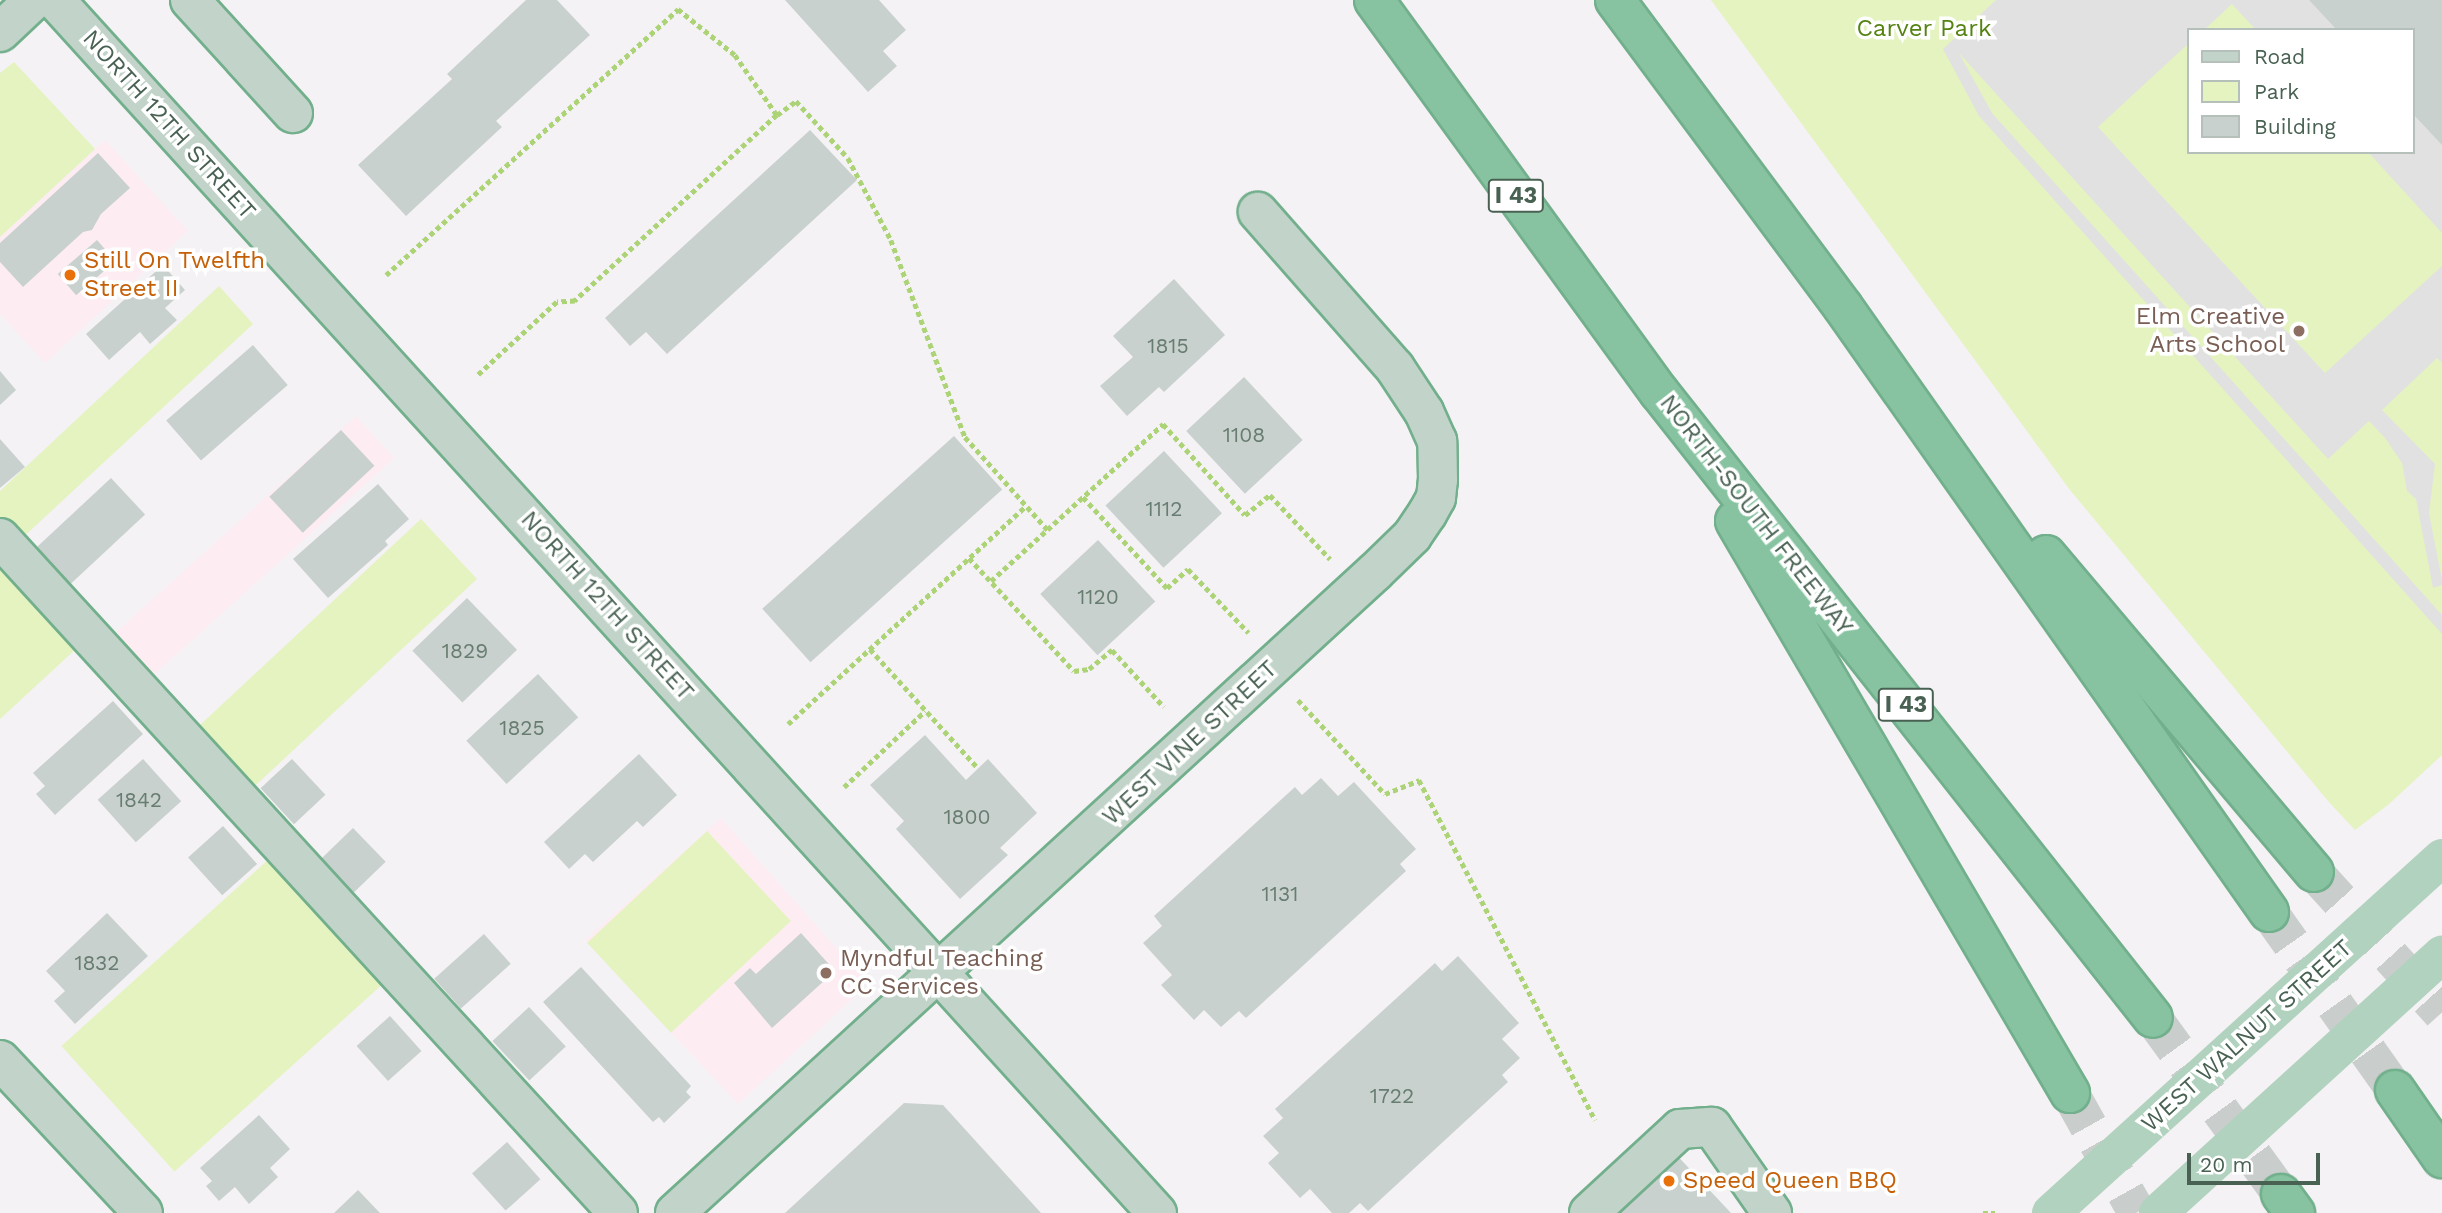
<!DOCTYPE html>
<style>
body{margin:0}
#map{position:relative;width:2442px;height:1213px;overflow:hidden;background:#f4f2f4;font-family:"Work Sans",sans-serif}
div>[style]{position:absolute}
.commercial>*{inset:0;background:#fdedf3;transform-origin:0 0}
.education>*{inset:0;background:#e2e1e2}
.green>*{inset:0;background:#e4f3bf;transform-origin:0 0}
.building>*{inset:0;background:#c9d1ce;transform-origin:0 0}
.highway-tunnel>*{height:38px;margin-top:-19px;transform-origin:0;background:repeating-linear-gradient(90deg,#c9cecc 0 38px,transparent 0 57px)}
.path>*{height:4.5px;margin-top:-2.25px;transform-origin:0;background:repeating-linear-gradient(90deg,#acd375 0 5px,transparent 0 8.5px)}
.roads{filter:drop-shadow(2px 0 #72af8c) drop-shadow(-2px 0 #72af8c) drop-shadow(0 2px #72af8c) drop-shadow(0 -2px #72af8c)}
.minor>*{height:38px;margin:-19px;padding:0 19px;transform-origin:19px;border-radius:19px;background:#c2d4c9}
.highway>*{height:38px;margin:-19px;padding:0 19px;transform-origin:19px;border-radius:19px;background:#87c3a0}
.major-bridge>*{height:38px;margin:-19px;padding:0 19px;transform-origin:19px;border-radius:19px;background:#b1d2be}
.dots>*{width:19px;height:19px;translate:-50% -50%;box-sizing:border-box;border:4px solid #fff;border-radius:50%}
span{translate:-50% -50%;white-space:nowrap;text-align:center;line-height:1.15;-webkit-text-stroke:7px #fff;paint-order:stroke}
.number-label{font-size:21px;color:#687d71}
.number-label span{-webkit-text-stroke-width:0}
.shield-label span{padding:2px 5px;background:#fff;border:2px solid;border-radius:5px;-webkit-text-stroke-width:0}
.shield-label{font-size:23px;color:#486152;font-weight:700}
.park-label{font-size:24px;color:#558312}
.street-label{font-size:24px;color:#486152}
.food-label{font-size:24px;color:#c56008}
.left{translate:0 -50%;text-align:left}
.education-label{font-size:24px;color:#785e54}
.right{translate:-100% -50%;text-align:right}
.legend{position:absolute;left:2187px;top:28px;width:228px;height:126px;box-sizing:border-box;background:#fff;border:2px solid #b6c0ba;margin:0;padding:9px 12px;list-style:none;font-size:21px;color:#486152}
.legend li{display:flex;align-items:center;gap:14px;height:35px}
.legend b{width:35px;border:2px solid #b6c0ba}
.scale{position:absolute;left:2187px;top:1153px;width:133px;height:32px;box-sizing:border-box;border:4px solid #486152;border-top:0;padding-left:9px;font-size:21px;line-height:24px;white-space:nowrap;color:#486152;-webkit-text-stroke:5px #fff;paint-order:stroke}
</style>
<div id="map">
<div class="commercial">
<div style="clip-path:polygon(105px 140px,188px 231px,45px 363px,0 314px,0 237px)"></div>
<div style="left:356px;top:416px;width:57px;height:329px;rotate:48deg"></div>
<div style="clip-path:polygon(721px 818px,862px 977px,852px 999px,738px 1104px,585px 940px)"></div>
</div>
<div class="education">
<div style="clip-path:polygon(evenodd,1969px 0,2442px 0,2442px 653px,1923px 68px,1969px 0,2188px 30px,2412px 30px,2412px 152px,2188px 152px,2188px 30px)"></div>
</div>
<div class="green">
<div style="clip-path:polygon(1711px 0,1996px 0,1943px 49px,1979px 116px,2442px 634px,2442px 755px,2389px 804px,2355px 830px,2328px 801px,2070px 490px)"></div>
<div style="clip-path:polygon(2232px 4px,2256px 30px,2204px 30px)"></div>
<div style="clip-path:polygon(2188px 44px,2188px 152px,2368px 152px,2442px 233px,2442px 266px,2325px 373px,2098px 127px)"></div>
<div style="clip-path:polygon(1959px 53px,2328px 459px,2369px 421px,2385px 438px,2402px 463px,2407px 491px,2416px 499px,2433px 588px,2442px 585px,2442px 615px,2009px 132px,1992px 113px)"></div>
<div style="clip-path:polygon(14px 62px,95px 149px,0 237px,0 73px)"></div>
<div style="clip-path:polygon(219px 286px,253px 324px,19px 541px,0 521px,0 491px)"></div>
<div style="clip-path:polygon(2437px 358px,2442px 363px,2442px 580px,2429px 513px,2435px 464px,2382px 410px)"></div>
<div style="left:421px;top:519px;width:82px;height:308px;rotate:47deg"></div>
<div style="clip-path:polygon(0 562px,78px 647px,0 719px)"></div>
<div style="left:707px;top:831px;width:123px;height:164px;rotate:47deg"></div>
<div style="left:268px;top:860px;width:169px;height:278px;rotate:48deg"></div>
</div>
<div class="building">
<div style="clip-path:polygon(526px 0,557px 0,590px 35px,496px 121px,502px 127px,406px 216px,358px 165px,452px 79px,447px 74px)"></div>
<div style="clip-path:polygon(785px 0,879px 0,906px 30px,883px 51px,897px 66px,868px 92px)"></div>
<div style="clip-path:polygon(2309px 0,2442px 0,2442px 145px,2412px 113px,2412px 30px,2337px 30px)"></div>
<div style="clip-path:polygon(810px 130px,857px 180px,667px 354px,646px 332px,630px 346px,605px 318px)"></div>
<div style="clip-path:polygon(98px 153px,130px 188px,101px 214px,92px 230px,83px 232px,23px 287px,0 262px,0 243px)"></div>
<div style="left:97px;top:240px;width:28px;height:52px;rotate:49deg"></div>
<div style="clip-path:polygon(163px 265px,185px 290px,165px 308px,177px 320px,150px 344px,140px 332px,109px 360px,86px 334px)"></div>
<div style="clip-path:polygon(1174px 279px,1225px 335px,1164px 392px,1159px 387px,1127px 416px,1100px 386px,1133px 357px,1113px 336px)"></div>
<div style="left:253px;top:345px;width:53px;height:115px;rotate:49deg"></div>
<div style="clip-path:polygon(0 371px,16px 390px,0 405px)"></div>
<div style="left:1244px;top:377px;width:86px;height:79px;rotate:47deg"></div>
<div style="left:341px;top:430px;width:49px;height:98px;rotate:47deg"></div>
<div style="left:954px;top:436px;width:72px;height:258px;rotate:48deg"></div>
<div style="clip-path:polygon(0 439px,25px 467px,0 488px)"></div>
<div style="left:1164px;top:451px;width:85px;height:80px;rotate:47deg"></div>
<div style="left:111px;top:478px;width:50px;height:106px;rotate:47deg"></div>
<div style="clip-path:polygon(378px 484px,409px 519px,385px 541px,388px 545px,328px 598px,293px 559px)"></div>
<div style="left:1098px;top:540px;width:84px;height:79px;rotate:47deg"></div>
<div style="left:467px;top:598px;width:72px;height:76px;rotate:46deg"></div>
<div style="left:538px;top:674px;width:59px;height:98px;rotate:47deg"></div>
<div style="clip-path:polygon(113px 701px,143px 734px,55px 815px,36px 794px,45px 786px,33px 773px)"></div>
<div style="clip-path:polygon(925px 735px,966px 780px,988px 759px,1037px 813px,1000px 848px,1008px 855px,960px 899px,896px 829px,904px 821px,870px 785px)"></div>
<div style="clip-path:polygon(639px 754px,677px 795px,643px 827px,637px 821px,593px 862px,585px 854px,569px 869px,544px 842px)"></div>
<div style="left:143px;top:759px;width:57px;height:61px;rotate:48deg"></div>
<div style="left:292px;top:759px;width:49px;height:43px;rotate:47deg"></div>
<div style="clip-path:polygon(1321px 778px,1338px 796px,1354px 782px,1416px 849px,1400px 864px,1406px 871px,1246px 1018px,1239px 1011px,1221px 1027px,1204px 1010px,1194px 1020px,1161px 985px,1172px 975px,1143px 943px,1162px 926px,1154px 916px,1295px 787px,1302px 795px)"></div>
<div style="left:223px;top:826px;width:51px;height:47px;rotate:48deg"></div>
<div style="left:353px;top:828px;width:47px;height:45px;rotate:46deg"></div>
<div style="clip-path:polygon(107px 913px,148px 956px,75px 1024px,54px 1001px,65px 991px,46px 971px)"></div>
<div style="clip-path:polygon(801px 933px,835px 971px,772px 1028px,734px 983px,750px 968px,756px 974px)"></div>
<div style="left:484px;top:934px;width:40px;height:67px;rotate:48deg"></div>
<div style="clip-path:polygon(1458px 956px,1519px 1023px,1502px 1039px,1520px 1058px,1502px 1075px,1508px 1082px,1368px 1211px,1360px 1203px,1349px 1213px,1332px 1213px,1310px 1189px,1300px 1198px,1268px 1163px,1279px 1153px,1263px 1136px,1283px 1118px,1275px 1109px,1435px 963px,1442px 971px)"></div>
<div style="clip-path:polygon(581px 967px,691px 1086px,686px 1092px,691px 1097px,664px 1123px,659px 1117px,653px 1122px,543px 1002px)"></div>
<div style="left:529px;top:1007px;width:54px;height:50px;rotate:47deg"></div>
<div style="left:390px;top:1016px;width:47px;height:45px;rotate:48deg"></div>
<div style="clip-path:polygon(904px 1103px,943px 1105px,1041px 1213px,785px 1213px)"></div>
<div style="clip-path:polygon(259px 1115px,290px 1149px,270px 1168px,278px 1177px,249px 1204px,235px 1187px,219px 1201px,206px 1186px,212px 1181px,200px 1168px)"></div>
<div style="left:507px;top:1142px;width:50px;height:47px;rotate:48deg"></div>
<div style="clip-path:polygon(1671px 1149px,1731px 1213px,1602px 1213px)"></div>
<div style="clip-path:polygon(358px 1190px,380px 1213px,334px 1213px)"></div>
</div>
<div class="highway-tunnel">
<div style="left:2314px;top:872px;width:190px;rotate:47.8deg"></div>
<div style="left:2269px;top:912px;width:218px;rotate:54.7deg"></div>
<div style="left:2153px;top:1018px;width:218px;rotate:54deg"></div>
<div style="left:2070px;top:1093px;width:137px;rotate:60.8deg"></div>
</div>
<div class="path">
<div style="left:777px;top:115px;width:24px;rotate:-36deg"></div>
<div style="left:796px;top:101px;width:77px;rotate:47.6deg"></div>
<div style="left:848px;top:158px;width:93px;rotate:62.3deg"></div>
<div style="left:891px;top:240px;width:210px;rotate:69.4deg"></div>
<div style="left:965px;top:437px;width:125px;rotate:48.3deg"></div>
<div style="left:386px;top:275px;width:395px;rotate:-42.3deg"></div>
<div style="left:678px;top:9px;width:73px;rotate:38.9deg"></div>
<div style="left:735px;top:55px;width:73px;rotate:55deg"></div>
<div style="left:777px;top:115px;width:275px;rotate:137.4deg"></div>
<div style="left:575px;top:301px;width:18px;rotate:177deg"></div>
<div style="left:557px;top:302px;width:109px;rotate:137.2deg"></div>
<div style="left:1083px;top:497px;width:124px;rotate:47.3deg"></div>
<div style="left:1167px;top:588px;width:28px;rotate:-42deg"></div>
<div style="left:1188px;top:569px;width:88px;rotate:46.4deg"></div>
<div style="left:969px;top:558px;width:154px;rotate:47.1deg"></div>
<div style="left:1074px;top:671px;width:15px;rotate:-8deg"></div>
<div style="left:1089px;top:669px;width:30px;rotate:-40deg"></div>
<div style="left:1112px;top:650px;width:77px;rotate:47.6deg"></div>
<div style="left:991px;top:581px;width:233px;rotate:-42.4deg"></div>
<div style="left:1163px;top:424px;width:122px;rotate:48deg"></div>
<div style="left:1245px;top:515px;width:32px;rotate:-39deg"></div>
<div style="left:1270px;top:495px;width:88px;rotate:46.8deg"></div>
<div style="left:870px;top:649px;width:161px;rotate:47.8deg"></div>
<div style="left:1298px;top:700px;width:128px;rotate:47.2deg"></div>
<div style="left:1385px;top:794px;width:37px;rotate:-22deg"></div>
<div style="left:1419px;top:780px;width:383px;rotate:62.6deg"></div>
<div style="left:788px;top:724px;width:323px;rotate:-42.5deg"></div>
<div style="left:844px;top:787px;width:111px;rotate:-43.2deg"></div>
<div style="left:1983px;top:1213px;width:12px"></div>
</div>
<div class="roads">
<div class="minor">
<div style="left:55px;top:0;width:1639px;rotate:47.75deg"></div>
<div style="left:190px;top:0;width:153px;rotate:47.7deg"></div>
<div style="left:0;top:32px;width:47px;rotate:-43.3deg"></div>
<div style="left:0;top:538px;width:915px;rotate:47.52deg"></div>
<div style="left:0;top:1060px;width:209px;rotate:46.9deg"></div>
<div style="left:675px;top:1213px;width:949px;rotate:-42.48deg"></div>
<div style="left:1375px;top:572px;width:52px;rotate:-44.2deg"></div>
<div style="left:1412px;top:536px;width:27px;rotate:-56deg"></div>
<div style="left:1427px;top:514px;width:18px;rotate:-61deg"></div>
<div style="left:1436px;top:498px;width:18px;rotate:-84deg"></div>
<div style="left:1438px;top:480px;width:39px;rotate:-91deg"></div>
<div style="left:1437px;top:441px;width:32px;rotate:-114deg"></div>
<div style="left:1424px;top:412px;width:53px;rotate:-123.4deg"></div>
<div style="left:1395px;top:368px;width:208px;rotate:-131.3deg"></div>
<div style="left:1589px;top:1213px;width:124px;rotate:-42.7deg"></div>
<div style="left:1680px;top:1129px;width:32px;rotate:-4deg"></div>
<div style="left:1712px;top:1127px;width:105px;rotate:55.1deg"></div>
</div>
<div class="highway">
<div style="left:1374px;top:0;width:485px;rotate:54deg"></div>
<div style="left:1659px;top:392px;width:797px;rotate:51.72deg"></div>
<div style="left:1615px;top:0;width:382px;rotate:53.4deg"></div>
<div style="left:1843px;top:307px;width:740px;rotate:54.85deg"></div>
<div style="left:1735px;top:521px;width:663px;rotate:59.64deg"></div>
<div style="left:2046px;top:555px;width:415px;rotate:49.8deg"></div>
<div style="left:2395px;top:1090px;width:83px;rotate:55.3deg"></div>
<div style="left:2281px;top:1194px;width:24px;rotate:54deg"></div>
</div>
</div>
<div class="major-bridge">
<div style="left:2051px;top:1213px;width:528px;rotate:-42.24deg"></div>
<div style="left:2158px;top:1213px;width:384px;rotate:-42.3deg"></div>
</div>
<div class="dots">
<div style="left:70px;top:275px;background:#e8710a"></div>
<div style="left:2299px;top:331px;background:#8d6e63"></div>
<div style="left:826px;top:973px;background:#8d6e63"></div>
<div style="left:1669px;top:1181px;background:#e8710a"></div>
</div>
<div class="number-label">
<span style="left:1168px;top:346px">1815</span>
<span style="left:1244px;top:435px">1108</span>
<span style="left:1164px;top:509px">1112</span>
<span style="left:1098px;top:597px">1120</span>
<span style="left:465px;top:651px">1829</span>
<span style="left:522px;top:728px">1825</span>
<span style="left:139px;top:800px">1842</span>
<span style="left:967px;top:817px">1800</span>
<span style="left:1280px;top:894px">1131</span>
<span style="left:97px;top:963px">1832</span>
<span style="left:1392px;top:1096px">1722</span>
</div>
<div class="shield-label">
<span style="left:1516px;top:196px">I 43</span>
<span style="left:1906px;top:705px">I 43</span>
</div>
<div class="park-label">
<span style="left:1924px;top:29px">Carver Park</span>
</div>
<div class="street-label">
<span style="left:169px;top:125px;rotate:48deg">NORTH 12TH STREET</span>
<span style="left:1756px;top:515px;rotate:52deg">NORTH-SOUTH FREEWAY</span>
<span style="left:607px;top:606px;rotate:48deg">NORTH 12TH STREET</span>
<span style="left:1190px;top:743px;rotate:-43deg">WEST VINE STREET</span>
<span style="left:2247px;top:1036px;rotate:-42deg">WEST WALNUT STREET</span>
</div>
<div class="food-label">
<span class="left" style="left:84px;top:275px">Still On Twelfth<br>Street II</span>
<span class="left" style="left:1683px;top:1181px">Speed Queen BBQ</span>
</div>
<div class="education-label">
<span class="right" style="left:2285px;top:331px">Elm Creative<br>Arts School</span>
<span class="left" style="left:840px;top:973px">Myndful Teaching<br>CC Services</span>
</div>
<ul class="legend">
<li><b style="height:9px;background:#c2d4c9"></b>Road</li>
<li><b style="height:19px;background:#e4f3bf"></b>Park</li>
<li><b style="height:19px;background:#c9d1ce"></b>Building</li>
</ul>
<div class="scale">20 m</div>
</div>
